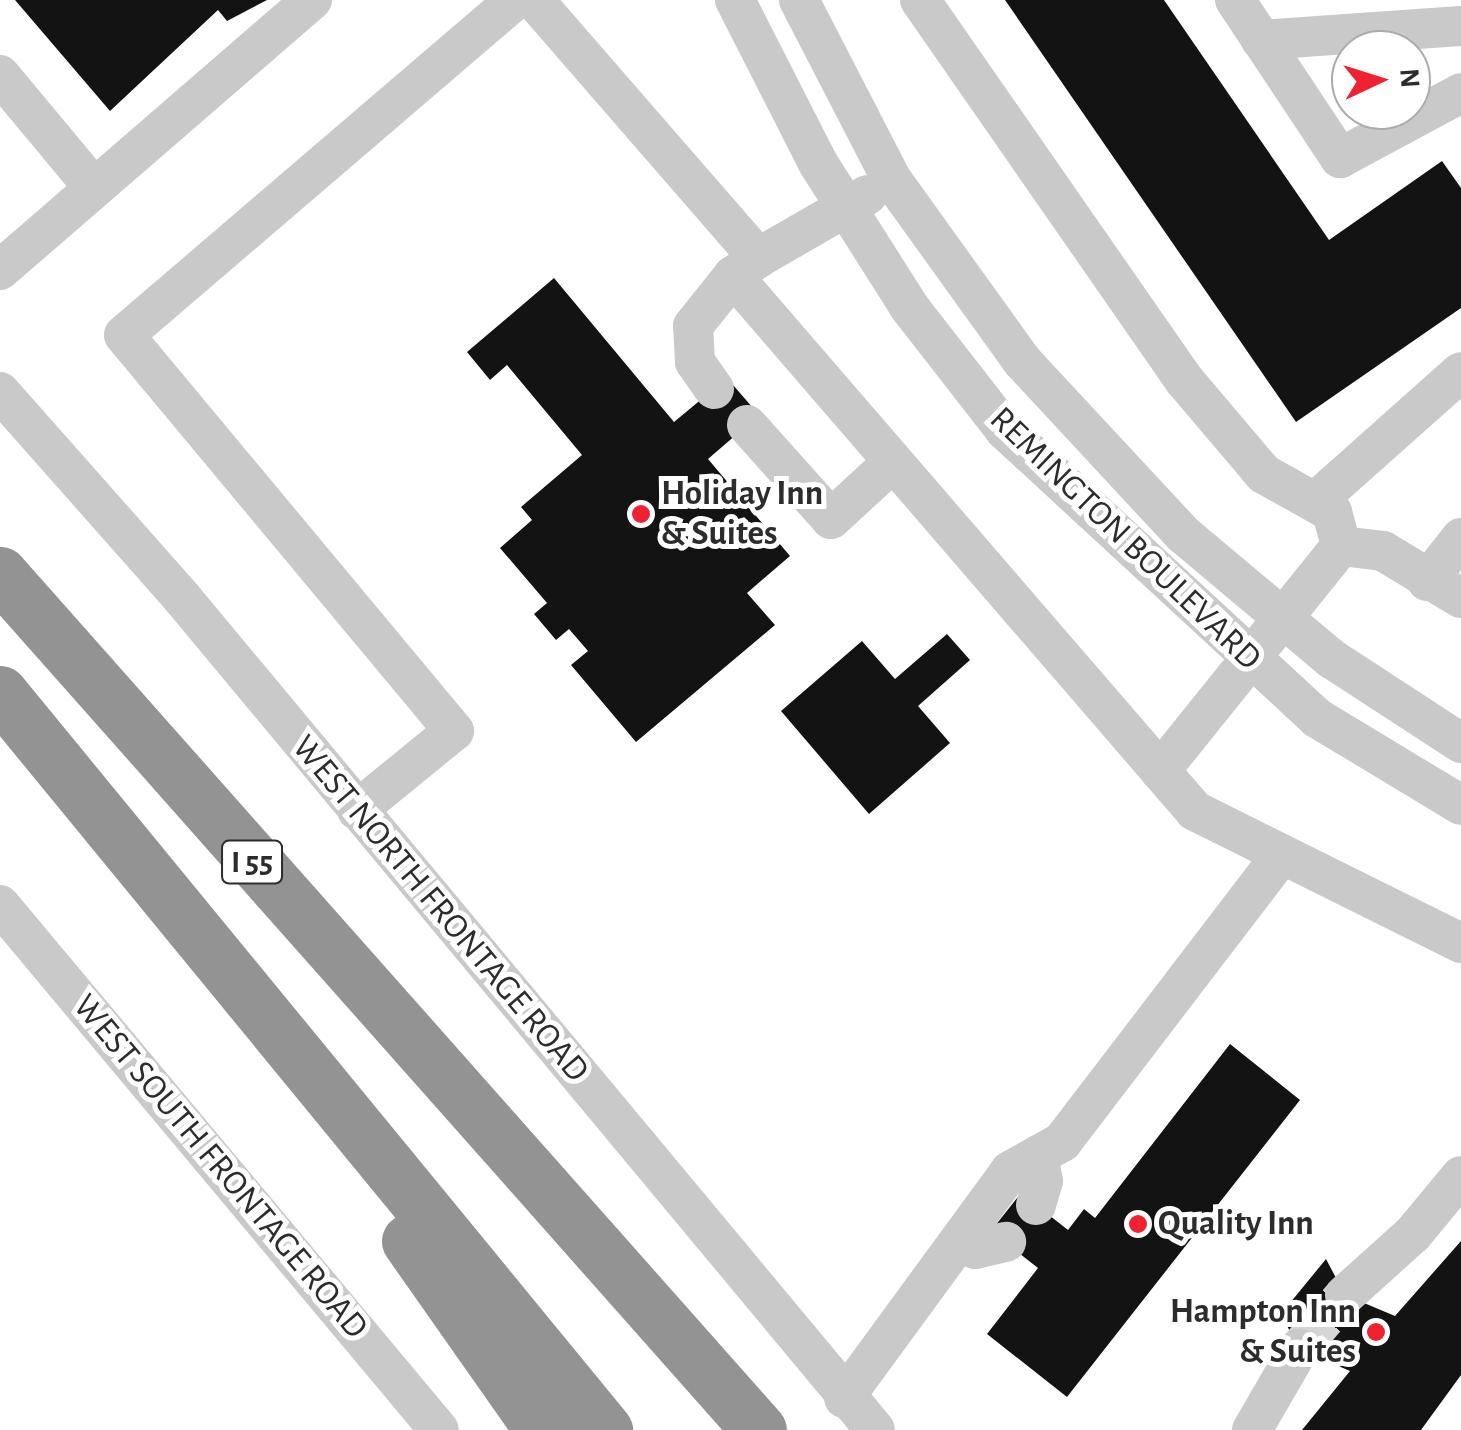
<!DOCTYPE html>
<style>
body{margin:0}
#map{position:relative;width:1461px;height:1430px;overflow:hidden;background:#fff;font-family:"Alegreya Sans",sans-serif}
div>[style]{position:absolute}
.building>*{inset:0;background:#131313}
.minor-tunnel>*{height:40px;margin-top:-20px;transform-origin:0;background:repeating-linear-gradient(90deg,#d5d5d5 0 40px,transparent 0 60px)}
.minor>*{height:40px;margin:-20px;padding:0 20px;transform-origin:20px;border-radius:20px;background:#c9c9c9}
.highway>*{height:55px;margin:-27.5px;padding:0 27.5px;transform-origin:27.5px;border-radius:27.5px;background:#939393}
.dots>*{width:28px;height:28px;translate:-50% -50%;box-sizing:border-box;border:5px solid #fff;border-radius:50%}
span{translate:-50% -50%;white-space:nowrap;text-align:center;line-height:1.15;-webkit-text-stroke:10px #fff;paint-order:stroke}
.shield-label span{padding:2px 8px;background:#fff;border:2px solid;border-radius:8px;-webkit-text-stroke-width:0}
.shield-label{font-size:32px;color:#2c2c2c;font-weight:700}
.poi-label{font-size:35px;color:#2c2c2c;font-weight:700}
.left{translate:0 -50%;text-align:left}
.right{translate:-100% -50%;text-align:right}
.street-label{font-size:35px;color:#2c2c2c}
.north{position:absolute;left:1331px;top:30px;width:100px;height:100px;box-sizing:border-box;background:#fff;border:2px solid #ababab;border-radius:50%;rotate:86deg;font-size:28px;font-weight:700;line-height:40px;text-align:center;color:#2c2c2c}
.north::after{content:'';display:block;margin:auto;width:35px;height:45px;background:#f02130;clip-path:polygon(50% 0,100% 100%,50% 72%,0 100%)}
</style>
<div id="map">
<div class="building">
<div style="clip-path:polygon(15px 0,267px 0,227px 21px,218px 10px,110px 111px)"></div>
<div style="clip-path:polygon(1005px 0,1164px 0,1329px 240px,1442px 161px,1461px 188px,1461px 308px,1296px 422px)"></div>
<div style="clip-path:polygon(554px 278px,674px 422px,727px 378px,759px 415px,708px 459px,790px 556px,747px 593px,775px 625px,636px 742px,571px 665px,588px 651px,569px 629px,556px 640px,534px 614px,547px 603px,500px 548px,532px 520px,521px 507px,582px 455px,507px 365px,490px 380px,467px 352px)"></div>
<div style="clip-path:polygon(947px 634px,970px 660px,918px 706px,950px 743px,869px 814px,781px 711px,862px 641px,895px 679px)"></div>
<div style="clip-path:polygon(1230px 1044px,1300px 1100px,1067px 1397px,987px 1334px,1038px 1268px,991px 1231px,1021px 1193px,1068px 1230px,1084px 1209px,1095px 1218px)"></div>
<div style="clip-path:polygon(1461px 1241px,1461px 1375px,1421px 1430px,1302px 1430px,1350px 1371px,1299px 1349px,1281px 1314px,1326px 1259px,1345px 1295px,1395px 1316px)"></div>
</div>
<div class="minor-tunnel">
<div style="left:1299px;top:1349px;width:71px;rotate:-49.6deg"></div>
</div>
<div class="minor">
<div style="left:534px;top:0;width:342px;rotate:49deg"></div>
<div style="left:758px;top:258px;width:126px;rotate:-30deg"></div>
<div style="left:735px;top:0;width:183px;rotate:63deg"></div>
<div style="left:818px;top:163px;width:172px;rotate:57.6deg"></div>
<div style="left:910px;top:308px;width:155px;rotate:52.1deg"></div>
<div style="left:1005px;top:430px;width:425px;rotate:42.7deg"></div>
<div style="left:1317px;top:718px;width:168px;rotate:31.1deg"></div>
<div style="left:799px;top:0;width:203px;rotate:62.7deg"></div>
<div style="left:892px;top:180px;width:224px;rotate:54.3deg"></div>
<div style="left:1023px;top:362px;width:236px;rotate:47.1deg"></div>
<div style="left:1184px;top:535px;width:193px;rotate:40deg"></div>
<div style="left:1332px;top:659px;width:154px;rotate:33.1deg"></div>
<div style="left:920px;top:0;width:464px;rotate:55.2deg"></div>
<div style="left:1185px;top:381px;width:122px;rotate:49.7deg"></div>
<div style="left:1264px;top:474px;width:78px;rotate:29.2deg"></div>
<div style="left:1332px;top:512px;width:35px;rotate:75deg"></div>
<div style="left:1235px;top:0;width:190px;rotate:56.4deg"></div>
<div style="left:1340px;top:158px;width:137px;rotate:-28.2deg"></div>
<div style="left:1261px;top:40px;width:200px;rotate:-4deg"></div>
<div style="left:0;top:75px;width:147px;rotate:50.2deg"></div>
<div style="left:758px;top:258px;width:31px;rotate:144deg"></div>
<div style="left:733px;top:276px;width:707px;rotate:49.19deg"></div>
<div style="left:1195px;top:811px;width:297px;rotate:26.4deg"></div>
<div style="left:0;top:270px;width:413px;rotate:-40.9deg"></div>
<div style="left:714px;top:389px;width:33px;rotate:-125deg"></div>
<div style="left:695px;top:362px;width:36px;rotate:-93deg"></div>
<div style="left:693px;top:326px;width:64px;rotate:-51.3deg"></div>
<div style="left:0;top:392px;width:276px;rotate:48.5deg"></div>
<div style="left:183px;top:599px;width:1081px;rotate:50.21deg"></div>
<div style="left:747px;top:425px;width:126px;rotate:48.2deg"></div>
<div style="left:831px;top:519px;width:83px;rotate:-42.6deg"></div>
<div style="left:1315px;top:502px;width:195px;rotate:-41.7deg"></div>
<div style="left:1427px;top:581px;width:55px;rotate:-51.7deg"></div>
<div style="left:1160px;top:771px;width:289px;rotate:-51.2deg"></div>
<div style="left:1341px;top:546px;width:42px;rotate:6.8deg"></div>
<div style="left:1383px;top:551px;width:91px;rotate:31.1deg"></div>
<div style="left:357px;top:810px;width:125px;rotate:-39.2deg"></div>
<div style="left:454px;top:731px;width:515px;rotate:-129.81deg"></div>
<div style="left:124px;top:335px;width:515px;rotate:-40.59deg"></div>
<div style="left:0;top:905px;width:684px;rotate:50.1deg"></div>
<div style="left:1036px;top:1205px;width:25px;rotate:-74deg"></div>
<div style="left:1043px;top:1181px;width:26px;rotate:-101deg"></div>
<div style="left:962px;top:1238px;width:17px;rotate:40deg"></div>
<div style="left:975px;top:1249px;width:32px;rotate:-13deg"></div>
<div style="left:1345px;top:1295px;width:91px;rotate:-41.9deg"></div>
<div style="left:1413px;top:1234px;width:75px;rotate:-50.4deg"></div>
<div style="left:844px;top:1398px;width:281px;rotate:-53.8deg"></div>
<div style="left:1010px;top:1171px;width:60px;rotate:-29.1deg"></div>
<div style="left:1062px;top:1142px;width:362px;rotate:-52.6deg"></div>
<div style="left:1252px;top:1430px;width:94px;rotate:-59.9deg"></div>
</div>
<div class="highway">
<div style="left:0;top:574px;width:1144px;rotate:48.44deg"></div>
<div style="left:0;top:693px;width:954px;rotate:50.62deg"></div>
<div style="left:409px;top:1241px;width:231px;rotate:54.9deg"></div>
</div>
<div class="dots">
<div style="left:641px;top:514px;background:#f02130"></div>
<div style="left:1138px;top:1224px;background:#f02130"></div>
<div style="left:1376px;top:1332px;background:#f02130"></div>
</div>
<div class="shield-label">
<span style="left:252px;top:862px">I 55</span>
</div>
<div class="poi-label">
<span class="left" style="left:661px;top:514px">Holiday Inn<br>&amp; Suites</span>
<span class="left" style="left:1158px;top:1224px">Quality Inn</span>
<span class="right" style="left:1356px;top:1332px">Hampton Inn<br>&amp; Suites</span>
</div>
<div class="street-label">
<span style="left:1125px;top:539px;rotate:44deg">REMINGTON BOULEVARD</span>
<span style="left:440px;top:909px;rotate:50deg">WEST NORTH FRONTAGE ROAD</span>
<span style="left:220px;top:1167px;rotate:50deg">WEST SOUTH FRONTAGE ROAD</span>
</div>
<div class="north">N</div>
</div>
